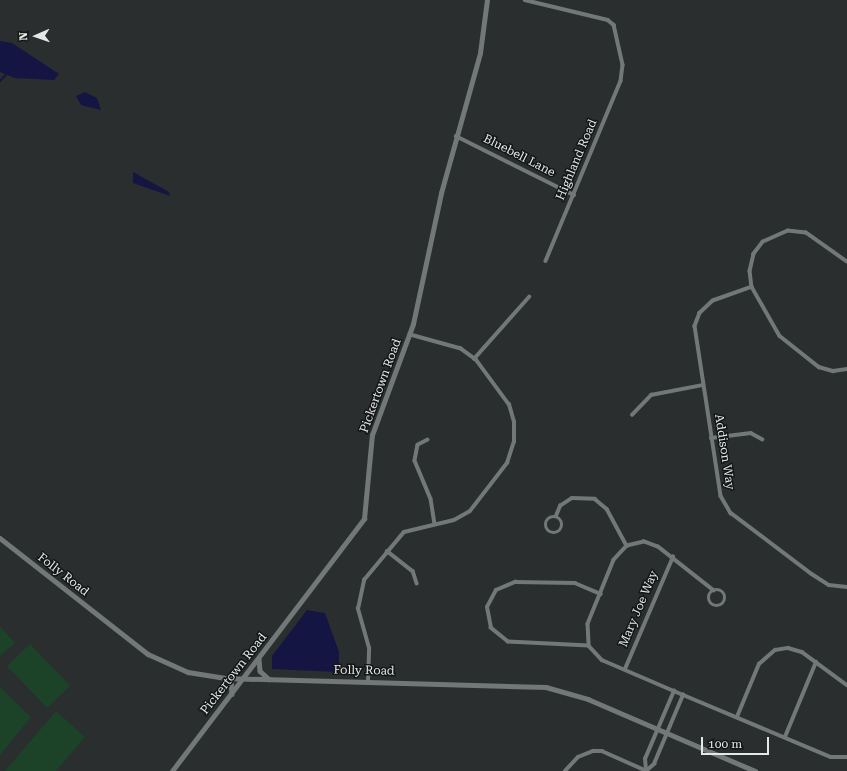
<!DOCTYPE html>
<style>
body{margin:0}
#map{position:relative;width:847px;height:771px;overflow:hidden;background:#2a2e2f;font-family:"Roboto Serif",serif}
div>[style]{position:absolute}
.green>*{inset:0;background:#1c4227;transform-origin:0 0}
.water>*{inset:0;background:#141543}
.stream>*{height:1.5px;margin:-0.75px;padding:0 0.75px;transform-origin:0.75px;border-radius:0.75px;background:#141543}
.minor>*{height:3.5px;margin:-1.75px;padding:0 1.75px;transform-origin:1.75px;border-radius:1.75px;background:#727778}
.minor>.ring{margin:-1.75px;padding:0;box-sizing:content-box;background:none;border:3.5px solid #727778;border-radius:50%}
.tertiary>*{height:4.5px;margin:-2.25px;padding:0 2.25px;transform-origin:2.25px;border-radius:2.25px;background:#727778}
span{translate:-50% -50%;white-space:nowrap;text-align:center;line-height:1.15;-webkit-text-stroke:3px #141616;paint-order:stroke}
.street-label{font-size:12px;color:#e5e8e8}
.north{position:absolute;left:16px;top:16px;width:40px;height:40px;-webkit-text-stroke:3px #141616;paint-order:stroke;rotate:268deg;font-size:11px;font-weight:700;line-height:16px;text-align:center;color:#e5e8e8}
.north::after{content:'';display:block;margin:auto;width:14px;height:18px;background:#e5e8e8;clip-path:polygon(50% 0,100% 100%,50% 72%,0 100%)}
.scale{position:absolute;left:701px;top:737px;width:68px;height:18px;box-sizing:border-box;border:2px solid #e5e8e8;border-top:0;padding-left:5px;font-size:12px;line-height:14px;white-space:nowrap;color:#e5e8e8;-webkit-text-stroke:3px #141616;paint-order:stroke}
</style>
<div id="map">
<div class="green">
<div style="clip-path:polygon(0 626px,15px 643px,0 656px)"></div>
<div style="left:30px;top:644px;width:58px;height:32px;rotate:46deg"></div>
<div style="clip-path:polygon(0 687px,31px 717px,0 755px)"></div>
<div style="clip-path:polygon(56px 711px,85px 737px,56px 771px,5px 771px)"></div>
</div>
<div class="water">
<div style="clip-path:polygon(0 41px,12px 43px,59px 74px,54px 80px,15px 78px,0 72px)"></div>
<div style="clip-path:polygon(85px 92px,97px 98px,101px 110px,81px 105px,76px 96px)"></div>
<div style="clip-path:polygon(133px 172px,169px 192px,170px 196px,133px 183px)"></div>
<div style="clip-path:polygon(307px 610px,325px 613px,339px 652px,339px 672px,272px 669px,272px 656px)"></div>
</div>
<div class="stream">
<div style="left:0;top:81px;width:11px;rotate:-45deg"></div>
</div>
<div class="minor">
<div style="left:525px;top:0;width:85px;rotate:13.5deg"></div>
<div style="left:608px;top:20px;width:8px;rotate:40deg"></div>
<div style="left:614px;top:25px;width:41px;rotate:77.3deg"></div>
<div style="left:623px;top:65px;width:16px;rotate:97deg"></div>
<div style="left:621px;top:81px;width:195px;rotate:112.6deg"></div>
<div style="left:456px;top:136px;width:132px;rotate:26.6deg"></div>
<div style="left:847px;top:262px;width:50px;rotate:-144.7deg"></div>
<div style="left:806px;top:233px;width:18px;rotate:-174deg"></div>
<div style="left:788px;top:231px;width:27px;rotate:156deg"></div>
<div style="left:763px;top:242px;width:15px;rotate:127deg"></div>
<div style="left:754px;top:254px;width:17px;rotate:103deg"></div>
<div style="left:750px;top:271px;width:16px;rotate:83deg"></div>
<div style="left:752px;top:287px;width:56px;rotate:60.3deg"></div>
<div style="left:780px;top:336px;width:50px;rotate:38.5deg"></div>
<div style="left:819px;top:367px;width:15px;rotate:16deg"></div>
<div style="left:833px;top:371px;width:14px;rotate:-8deg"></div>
<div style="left:752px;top:287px;width:41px;rotate:160.3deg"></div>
<div style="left:713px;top:301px;width:18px;rotate:137deg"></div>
<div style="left:700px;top:313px;width:14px;rotate:111deg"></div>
<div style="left:695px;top:326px;width:172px;rotate:81.3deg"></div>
<div style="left:721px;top:496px;width:20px;rotate:60deg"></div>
<div style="left:731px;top:513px;width:101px;rotate:37deg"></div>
<div style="left:812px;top:574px;width:20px;rotate:33deg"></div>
<div style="left:829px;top:585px;width:18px;rotate:6deg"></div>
<div style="left:474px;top:359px;width:83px;rotate:-48.4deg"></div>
<div style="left:632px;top:415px;width:28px;rotate:-46deg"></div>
<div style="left:651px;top:395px;width:53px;rotate:-10.9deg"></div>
<div style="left:711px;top:438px;width:40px;rotate:-7.1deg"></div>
<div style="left:751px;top:433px;width:13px;rotate:29deg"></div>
<div style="left:428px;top:440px;width:11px;rotate:153deg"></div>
<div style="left:418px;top:445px;width:16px;rotate:101deg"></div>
<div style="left:415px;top:461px;width:41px;rotate:67.2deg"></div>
<div style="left:431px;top:499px;width:25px;rotate:81deg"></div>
<div style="left:556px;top:516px;width:11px;rotate:-68deg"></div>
<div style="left:560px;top:506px;width:14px;rotate:-34deg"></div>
<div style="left:572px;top:498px;width:23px;rotate:2deg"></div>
<div style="left:595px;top:499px;width:16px;rotate:40deg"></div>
<div style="left:607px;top:509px;width:42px;rotate:61.6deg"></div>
<div class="ring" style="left:546px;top:517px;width:12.5px;height:12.5px"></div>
<div style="left:387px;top:551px;width:33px;rotate:38deg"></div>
<div style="left:413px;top:571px;width:13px;rotate:72deg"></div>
<div class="ring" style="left:709px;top:590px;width:12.5px;height:12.5px"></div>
<div style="left:714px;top:591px;width:71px;rotate:-141.8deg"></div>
<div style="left:658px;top:547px;width:15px;rotate:-160deg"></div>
<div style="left:644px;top:542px;width:17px;rotate:167deg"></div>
<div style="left:627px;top:546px;width:19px;rotate:133deg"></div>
<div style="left:614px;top:560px;width:69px;rotate:112.1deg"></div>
<div style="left:588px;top:624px;width:22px;rotate:87deg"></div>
<div style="left:589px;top:646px;width:19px;rotate:47deg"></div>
<div style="left:602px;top:660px;width:78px;rotate:23.3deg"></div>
<div style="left:674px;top:691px;width:170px;rotate:22.8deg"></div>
<div style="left:831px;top:757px;width:16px"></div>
<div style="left:589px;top:646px;width:81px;rotate:-177.2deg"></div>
<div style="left:508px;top:642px;width:22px;rotate:-141deg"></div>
<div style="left:491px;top:628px;width:21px;rotate:-101deg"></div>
<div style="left:487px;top:607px;width:19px;rotate:-62deg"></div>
<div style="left:496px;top:590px;width:21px;rotate:-23deg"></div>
<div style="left:515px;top:582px;width:60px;rotate:1deg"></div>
<div style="left:575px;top:583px;width:28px;rotate:23deg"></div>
<div style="left:625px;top:669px;width:122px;rotate:-66.8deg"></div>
<div style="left:368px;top:681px;width:33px;rotate:-88deg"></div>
<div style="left:369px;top:648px;width:41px;rotate:-105.8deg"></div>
<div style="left:358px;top:609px;width:30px;rotate:-78deg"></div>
<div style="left:364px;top:580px;width:62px;rotate:-50.2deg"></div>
<div style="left:404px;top:532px;width:51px;rotate:-13.5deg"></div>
<div style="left:454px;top:520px;width:18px;rotate:-29deg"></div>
<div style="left:470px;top:511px;width:61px;rotate:-52.4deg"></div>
<div style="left:507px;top:463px;width:22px;rotate:-72deg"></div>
<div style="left:514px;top:442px;width:20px;rotate:-90deg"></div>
<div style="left:514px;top:422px;width:18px;rotate:-106deg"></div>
<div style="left:509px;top:405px;width:56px;rotate:-126.3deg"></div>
<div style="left:476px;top:360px;width:19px;rotate:-144deg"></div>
<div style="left:461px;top:349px;width:53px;rotate:-164.6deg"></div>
<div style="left:737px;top:717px;width:57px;rotate:-67.5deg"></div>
<div style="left:759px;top:664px;width:21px;rotate:-41deg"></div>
<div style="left:775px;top:650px;width:13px;rotate:-9deg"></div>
<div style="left:788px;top:648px;width:15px;rotate:16deg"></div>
<div style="left:802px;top:652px;width:56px;rotate:36.3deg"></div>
<div style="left:785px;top:737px;width:81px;rotate:-67.5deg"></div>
<div style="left:646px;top:770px;width:11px;rotate:-95deg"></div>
<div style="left:645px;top:759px;width:74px;rotate:-66.9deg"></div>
<div style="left:565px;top:771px;width:19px;rotate:-47deg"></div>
<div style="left:578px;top:757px;width:16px;rotate:-22deg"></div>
<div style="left:593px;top:751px;width:9px"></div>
<div style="left:602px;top:751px;width:49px;rotate:24deg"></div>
<div style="left:646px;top:771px;width:11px;rotate:-41deg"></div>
<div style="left:654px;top:764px;width:75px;rotate:-67.2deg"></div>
</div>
<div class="tertiary">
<div style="left:0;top:538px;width:188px;rotate:38.1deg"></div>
<div style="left:148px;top:654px;width:44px;rotate:24.2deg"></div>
<div style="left:188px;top:672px;width:36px;rotate:9deg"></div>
<div style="left:224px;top:678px;width:322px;rotate:1.6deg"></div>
<div style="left:546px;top:687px;width:44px;rotate:15.9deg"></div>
<div style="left:588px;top:699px;width:182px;rotate:23.3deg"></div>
<div style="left:259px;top:659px;width:12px;rotate:85deg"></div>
<div style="left:260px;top:671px;width:12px;rotate:42deg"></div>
<div style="left:225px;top:679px;width:8px;rotate:40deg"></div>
<div style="left:231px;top:684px;width:10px;rotate:84deg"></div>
<div style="left:172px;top:771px;width:317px;rotate:-52.7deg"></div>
<div style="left:364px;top:519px;width:84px;rotate:-84.6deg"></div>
<div style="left:372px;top:435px;width:118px;rotate:-69.7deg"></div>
<div style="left:413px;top:324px;width:134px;rotate:-77.9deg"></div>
<div style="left:441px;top:193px;width:145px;rotate:-74.4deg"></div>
<div style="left:480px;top:53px;width:53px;rotate:-82.5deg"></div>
</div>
<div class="street-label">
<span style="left:519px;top:156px;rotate:27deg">Bluebell Lane</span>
<span style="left:577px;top:160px;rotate:-67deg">Highland Road</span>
<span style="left:381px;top:386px;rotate:-70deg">Pickertown Road</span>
<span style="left:724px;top:452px;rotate:81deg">Addison Way</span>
<span style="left:63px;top:575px;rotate:38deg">Folly Road</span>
<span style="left:639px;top:609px;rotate:-67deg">Mary Joe Way</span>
<span style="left:364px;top:671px;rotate:1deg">Folly Road</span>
<span style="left:234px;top:674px;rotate:-52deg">Pickertown Road</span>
</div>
<div class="north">N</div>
<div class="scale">100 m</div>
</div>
